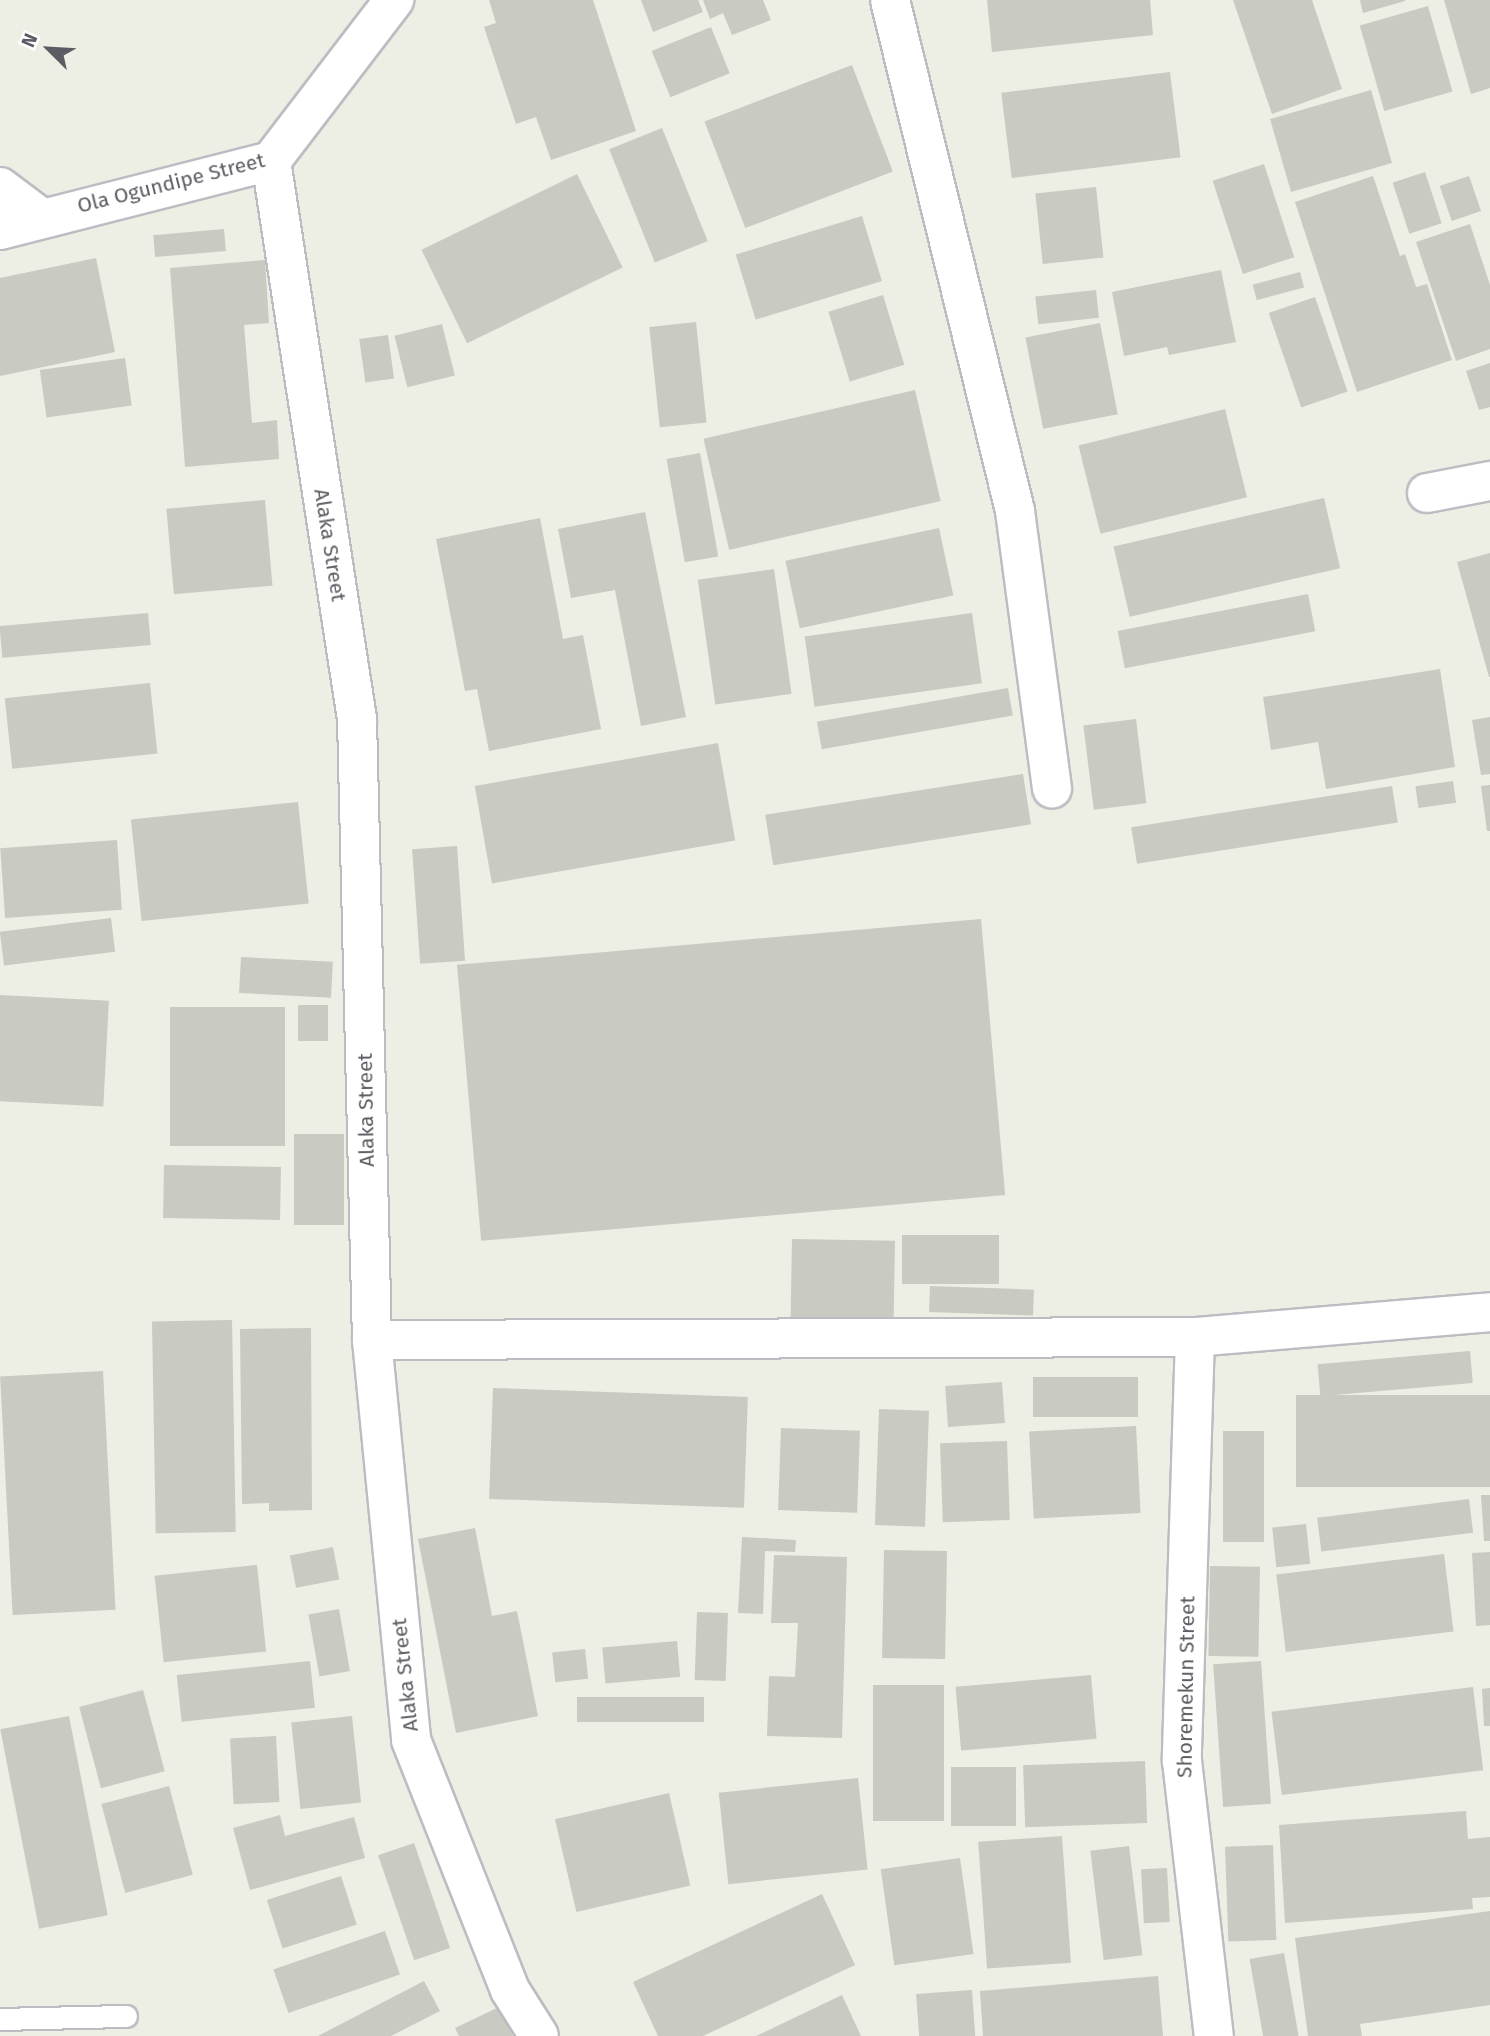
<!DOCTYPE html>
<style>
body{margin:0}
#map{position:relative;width:1490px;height:2036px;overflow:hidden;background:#edeee4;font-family:"Fira Sans",sans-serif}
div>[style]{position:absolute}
.building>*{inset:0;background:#c9cac1;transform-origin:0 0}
.roads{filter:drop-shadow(2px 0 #bcbcc2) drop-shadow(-2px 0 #bcbcc2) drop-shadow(0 2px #bcbcc2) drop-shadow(0 -2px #bcbcc2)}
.lane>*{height:21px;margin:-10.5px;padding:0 10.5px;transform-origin:10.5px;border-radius:10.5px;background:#fff}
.street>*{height:38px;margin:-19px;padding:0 19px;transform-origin:19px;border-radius:19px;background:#fff}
span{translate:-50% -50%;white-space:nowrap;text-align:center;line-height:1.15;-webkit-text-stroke:5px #fff;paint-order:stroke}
.street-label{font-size:21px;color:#5c5d64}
.north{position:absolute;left:14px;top:14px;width:70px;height:70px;-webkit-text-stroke:5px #fff;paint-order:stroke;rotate:294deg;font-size:19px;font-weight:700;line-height:28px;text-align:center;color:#5c5d64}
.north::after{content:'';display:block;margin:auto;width:24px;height:32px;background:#5c5d64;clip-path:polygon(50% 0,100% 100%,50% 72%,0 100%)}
</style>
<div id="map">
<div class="building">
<div style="clip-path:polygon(489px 0,593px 0,636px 131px,551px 160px,536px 117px,516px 124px,484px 27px,496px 23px)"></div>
<div style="clip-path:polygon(641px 0,698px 0,703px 12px,653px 32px)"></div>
<div style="clip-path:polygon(703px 0,763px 0,771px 20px,732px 35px,723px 13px,710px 19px)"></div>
<div style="clip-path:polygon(987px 0,1150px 0,1153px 35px,992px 52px)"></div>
<div style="clip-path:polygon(1233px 0,1312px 0,1342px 89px,1272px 114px)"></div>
<div style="clip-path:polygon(1360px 0,1405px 0,1405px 1px,1363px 13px)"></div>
<div style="clip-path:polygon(1444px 0,1490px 0,1490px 88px,1471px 94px)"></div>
<div style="left:1428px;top:6px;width:89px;height:71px;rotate:74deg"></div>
<div style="left:711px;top:27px;width:50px;height:64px;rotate:68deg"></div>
<div style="left:852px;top:65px;width:114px;height:158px;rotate:69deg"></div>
<div style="left:1170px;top:72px;width:86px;height:170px;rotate:83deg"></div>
<div style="left:1371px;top:90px;width:76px;height:105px;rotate:74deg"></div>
<div style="left:662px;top:128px;width:122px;height:57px;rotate:68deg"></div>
<div style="left:1264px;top:164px;width:98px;height:54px;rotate:72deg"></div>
<div style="left:1425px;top:172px;width:54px;height:34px;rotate:72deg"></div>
<div style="left:577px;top:174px;width:104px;height:173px;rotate:64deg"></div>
<div style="clip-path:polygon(1373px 176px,1400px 256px,1405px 254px,1416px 287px,1427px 284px,1452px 360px,1357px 392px,1295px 202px)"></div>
<div style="left:1469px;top:176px;width:37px;height:31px;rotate:71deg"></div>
<div style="left:1096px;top:187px;width:71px;height:61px;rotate:84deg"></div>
<div style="left:862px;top:216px;width:68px;height:132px;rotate:73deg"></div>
<div style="clip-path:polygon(1470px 224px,1490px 285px,1490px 349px,1456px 361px,1416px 242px)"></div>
<div style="left:224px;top:229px;width:22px;height:71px;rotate:85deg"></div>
<div style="clip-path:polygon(96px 258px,115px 352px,0 376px,0 278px)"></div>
<div style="clip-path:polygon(265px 260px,269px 323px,244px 325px,252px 423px,277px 420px,279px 459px,185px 467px,170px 268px)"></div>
<div style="clip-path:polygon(1221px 270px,1236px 342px,1169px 355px,1167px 347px,1124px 356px,1112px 292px)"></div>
<div style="left:1300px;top:272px;width:16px;height:49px;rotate:75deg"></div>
<div style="left:1096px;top:290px;width:28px;height:61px;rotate:84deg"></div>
<div style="left:883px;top:295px;width:73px;height:57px;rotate:73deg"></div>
<div style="left:1315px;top:297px;width:100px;height:49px;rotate:71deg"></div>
<div style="left:696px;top:322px;width:101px;height:47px;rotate:84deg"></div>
<div style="left:1100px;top:323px;width:93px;height:76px;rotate:79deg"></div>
<div style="left:442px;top:324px;width:53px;height:49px;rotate:76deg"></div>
<div style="left:388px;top:335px;width:44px;height:29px;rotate:82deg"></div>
<div style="left:125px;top:358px;width:48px;height:86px;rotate:82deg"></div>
<div style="clip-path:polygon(1490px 363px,1490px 407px,1479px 410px,1466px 371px)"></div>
<div style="left:915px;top:390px;width:114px;height:217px;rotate:77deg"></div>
<div style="left:1225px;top:409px;width:91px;height:151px;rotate:76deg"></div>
<div style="left:700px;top:453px;width:105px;height:34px;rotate:80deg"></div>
<div style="left:1324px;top:498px;width:72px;height:216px;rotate:77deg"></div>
<div style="left:265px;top:500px;width:86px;height:99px;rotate:85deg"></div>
<div style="clip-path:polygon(645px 512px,686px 717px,641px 726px,615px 590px,571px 598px,558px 529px)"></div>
<div style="clip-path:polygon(540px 518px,563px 639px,583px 635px,601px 729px,489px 751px,477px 689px,465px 691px,436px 539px)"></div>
<div style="left:939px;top:528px;width:69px;height:157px;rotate:78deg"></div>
<div style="clip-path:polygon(1490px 553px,1490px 677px,1489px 677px,1457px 562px)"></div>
<div style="left:774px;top:569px;width:126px;height:77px;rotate:82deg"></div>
<div style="left:1308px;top:594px;width:38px;height:194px;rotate:79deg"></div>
<div style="left:148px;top:613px;width:32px;height:149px;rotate:85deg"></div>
<div style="left:972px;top:613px;width:71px;height:169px;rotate:82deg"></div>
<div style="clip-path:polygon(1440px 669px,1455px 767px,1326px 789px,1318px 742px,1271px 750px,1263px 697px)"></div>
<div style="left:150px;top:683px;width:71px;height:146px;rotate:84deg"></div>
<div style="left:1008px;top:688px;width:28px;height:194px;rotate:80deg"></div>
<div style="clip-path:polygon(1490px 717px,1490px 774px,1481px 775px,1472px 720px)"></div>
<div style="left:1136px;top:719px;width:85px;height:53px;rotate:83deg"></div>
<div style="left:718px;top:743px;width:99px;height:247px;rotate:80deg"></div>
<div style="left:1023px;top:774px;width:51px;height:261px;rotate:81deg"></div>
<div style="left:1453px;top:781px;width:22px;height:38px;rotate:82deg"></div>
<div style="clip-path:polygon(1490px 785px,1490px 831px,1487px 831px,1481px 786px)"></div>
<div style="left:1392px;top:786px;width:37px;height:264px;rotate:81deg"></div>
<div style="left:298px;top:802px;width:102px;height:168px;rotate:84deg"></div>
<div style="left:117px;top:840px;width:70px;height:117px;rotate:86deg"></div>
<div style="left:457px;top:846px;width:115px;height:45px;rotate:86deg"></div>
<div style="left:111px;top:918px;width:34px;height:112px;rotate:83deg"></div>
<div style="left:981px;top:919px;width:277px;height:526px;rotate:85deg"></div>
<div style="left:241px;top:957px;width:92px;height:36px;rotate:3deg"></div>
<div style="left:0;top:995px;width:109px;height:106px;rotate:3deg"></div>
<div style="left:298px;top:1005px;width:30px;height:36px"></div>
<div style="left:170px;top:1007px;width:115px;height:139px"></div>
<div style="left:294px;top:1134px;width:50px;height:91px"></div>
<div style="left:164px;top:1165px;width:117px;height:53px;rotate:1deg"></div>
<div style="left:902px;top:1235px;width:97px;height:49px"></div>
<div style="left:792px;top:1239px;width:103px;height:84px;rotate:1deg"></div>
<div style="left:930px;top:1286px;width:104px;height:26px;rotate:2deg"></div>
<div style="left:232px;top:1320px;width:212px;height:80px;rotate:89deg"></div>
<div style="clip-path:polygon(311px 1328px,312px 1510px,269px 1511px,269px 1503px,242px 1504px,240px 1329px)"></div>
<div style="left:1470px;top:1351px;width:32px;height:153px;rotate:85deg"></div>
<div style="left:103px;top:1371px;width:239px;height:103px;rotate:87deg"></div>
<div style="left:1033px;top:1377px;width:105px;height:40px"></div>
<div style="left:1002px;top:1382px;width:41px;height:57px;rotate:86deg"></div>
<div style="left:493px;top:1388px;width:255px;height:111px;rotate:2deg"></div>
<div style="left:1490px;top:1395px;width:92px;height:194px;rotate:90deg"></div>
<div style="left:879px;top:1409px;width:50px;height:116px;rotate:2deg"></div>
<div style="left:1136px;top:1426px;width:87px;height:107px;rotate:87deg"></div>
<div style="left:781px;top:1428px;width:79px;height:82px;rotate:2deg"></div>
<div style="left:1223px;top:1431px;width:41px;height:111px"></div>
<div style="left:1007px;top:1441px;width:79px;height:67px;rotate:88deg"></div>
<div style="clip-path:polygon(1481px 1495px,1490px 1495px,1490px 1541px,1484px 1541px)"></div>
<div style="left:1469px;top:1499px;width:34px;height:153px;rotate:83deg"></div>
<div style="left:1306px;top:1524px;width:40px;height:34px;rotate:84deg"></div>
<div style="clip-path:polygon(475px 1528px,492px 1616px,517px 1611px,538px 1716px,456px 1733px,418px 1539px)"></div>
<div style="clip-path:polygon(742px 1537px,796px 1540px,795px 1552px,765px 1551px,763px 1614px,738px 1613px)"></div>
<div style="left:333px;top:1547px;width:33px;height:44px;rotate:79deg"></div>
<div style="left:884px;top:1550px;width:63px;height:108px;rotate:1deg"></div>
<div style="clip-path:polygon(1490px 1552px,1490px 1625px,1476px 1626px,1472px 1553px)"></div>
<div style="left:1444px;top:1554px;width:78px;height:169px;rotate:83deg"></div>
<div style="clip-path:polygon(774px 1555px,847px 1557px,842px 1738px,767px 1736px,769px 1676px,795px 1677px,798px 1623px,771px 1623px)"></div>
<div style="left:257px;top:1565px;width:87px;height:103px;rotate:84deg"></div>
<div style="left:1210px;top:1566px;width:50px;height:90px;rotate:1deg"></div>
<div style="left:339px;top:1609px;width:63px;height:31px;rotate:80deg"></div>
<div style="left:697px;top:1612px;width:31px;height:68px;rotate:2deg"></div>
<div style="left:677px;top:1641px;width:36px;height:75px;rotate:85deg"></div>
<div style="left:585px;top:1649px;width:30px;height:33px;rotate:84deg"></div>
<div style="left:310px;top:1661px;width:47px;height:134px;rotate:84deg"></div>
<div style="left:1261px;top:1661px;width:143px;height:48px;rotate:86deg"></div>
<div style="left:1091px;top:1675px;width:64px;height:136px;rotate:85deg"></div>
<div style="left:873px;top:1685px;width:71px;height:136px"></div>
<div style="left:1473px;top:1687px;width:84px;height:203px;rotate:83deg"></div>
<div style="clip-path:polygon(1490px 1688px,1490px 1726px,1484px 1726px,1482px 1689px)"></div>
<div style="left:143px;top:1690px;width:84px;height:66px;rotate:75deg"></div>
<div style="left:704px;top:1697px;width:25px;height:127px;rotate:90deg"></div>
<div style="left:69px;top:1716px;width:203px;height:70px;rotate:79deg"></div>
<div style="left:352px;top:1716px;width:87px;height:61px;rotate:84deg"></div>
<div style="left:276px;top:1736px;width:66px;height:46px;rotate:87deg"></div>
<div style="left:1145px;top:1761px;width:62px;height:122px;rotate:88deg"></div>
<div style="left:951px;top:1767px;width:65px;height:59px"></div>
<div style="left:858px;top:1778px;width:92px;height:140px;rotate:84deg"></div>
<div style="left:169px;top:1786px;width:92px;height:70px;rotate:75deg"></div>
<div style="left:669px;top:1793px;width:95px;height:117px;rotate:77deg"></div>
<div style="clip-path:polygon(1466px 1811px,1468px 1839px,1490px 1837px,1490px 1897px,1472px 1898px,1473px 1909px,1285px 1923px,1279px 1825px)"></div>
<div style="clip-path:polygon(280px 1815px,285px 1836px,354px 1817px,365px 1858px,250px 1890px,233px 1828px)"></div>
<div style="left:1062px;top:1836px;width:127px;height:84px;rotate:86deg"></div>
<div style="left:414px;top:1843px;width:111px;height:38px;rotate:71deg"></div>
<div style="left:1273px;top:1845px;width:95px;height:48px;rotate:88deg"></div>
<div style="left:1129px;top:1846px;width:110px;height:39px;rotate:83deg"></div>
<div style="left:960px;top:1858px;width:97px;height:80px;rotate:82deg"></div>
<div style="left:1167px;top:1868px;width:54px;height:26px;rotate:87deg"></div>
<div style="left:341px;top:1876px;width:51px;height:78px;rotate:72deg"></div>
<div style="clip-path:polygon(822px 1894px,855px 1965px,703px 2036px,658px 2036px,633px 1982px)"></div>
<div style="clip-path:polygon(1490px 1911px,1490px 2005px,1360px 2024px,1362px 2036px,1308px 2036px,1295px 1938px)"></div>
<div style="left:385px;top:1931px;width:46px;height:118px;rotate:71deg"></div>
<div style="left:1284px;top:1953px;width:84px;height:35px;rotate:80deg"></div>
<div style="clip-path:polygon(1158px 1976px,1163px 2036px,983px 2036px,980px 1991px)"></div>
<div style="clip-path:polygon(424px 1981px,440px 2011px,391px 2036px,318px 2036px)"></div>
<div style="left:972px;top:1990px;width:46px;height:56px;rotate:86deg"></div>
<div style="clip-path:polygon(842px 1995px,861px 2036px,756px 2036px)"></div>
<div style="clip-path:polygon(499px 2007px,513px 2036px,459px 2036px,455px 2028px)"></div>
</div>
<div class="roads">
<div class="lane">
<div style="left:0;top:2019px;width:126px;rotate:-1.4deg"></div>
</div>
<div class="street">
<div style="left:890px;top:0;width:526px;rotate:76.25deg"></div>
<div style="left:1015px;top:511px;width:280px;rotate:82.4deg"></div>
<div style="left:271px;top:161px;width:565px;rotate:81.24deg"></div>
<div style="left:357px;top:719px;width:621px;rotate:88.62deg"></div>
<div style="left:372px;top:1340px;width:402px;rotate:84.4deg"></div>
<div style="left:411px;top:1740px;width:269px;rotate:68.4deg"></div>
<div style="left:510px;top:1990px;width:54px;rotate:57.8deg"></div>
<div style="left:0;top:187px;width:50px;rotate:36.9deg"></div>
<div style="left:0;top:230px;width:280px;rotate:-14.3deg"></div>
<div style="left:271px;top:161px;width:203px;rotate:-52.6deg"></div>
<div style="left:1427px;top:493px;width:64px;rotate:-10.8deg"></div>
<div style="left:1195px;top:1337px;width:424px;rotate:91.8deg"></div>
<div style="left:1182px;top:1761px;width:277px;rotate:83.4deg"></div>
<div style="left:372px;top:1340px;width:823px;rotate:-0.21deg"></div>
<div style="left:1195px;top:1337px;width:296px;rotate:-4.8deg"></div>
</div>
</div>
<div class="street-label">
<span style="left:171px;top:183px;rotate:-14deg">Ola Ogundipe Street</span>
<span style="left:330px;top:545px;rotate:81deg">Alaka Street</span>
<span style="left:366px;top:1110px;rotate:-91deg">Alaka Street</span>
<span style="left:405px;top:1675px;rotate:-96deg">Alaka Street</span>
<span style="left:1186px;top:1687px;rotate:-89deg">Shoremekun Street</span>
</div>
<div class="north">N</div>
</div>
